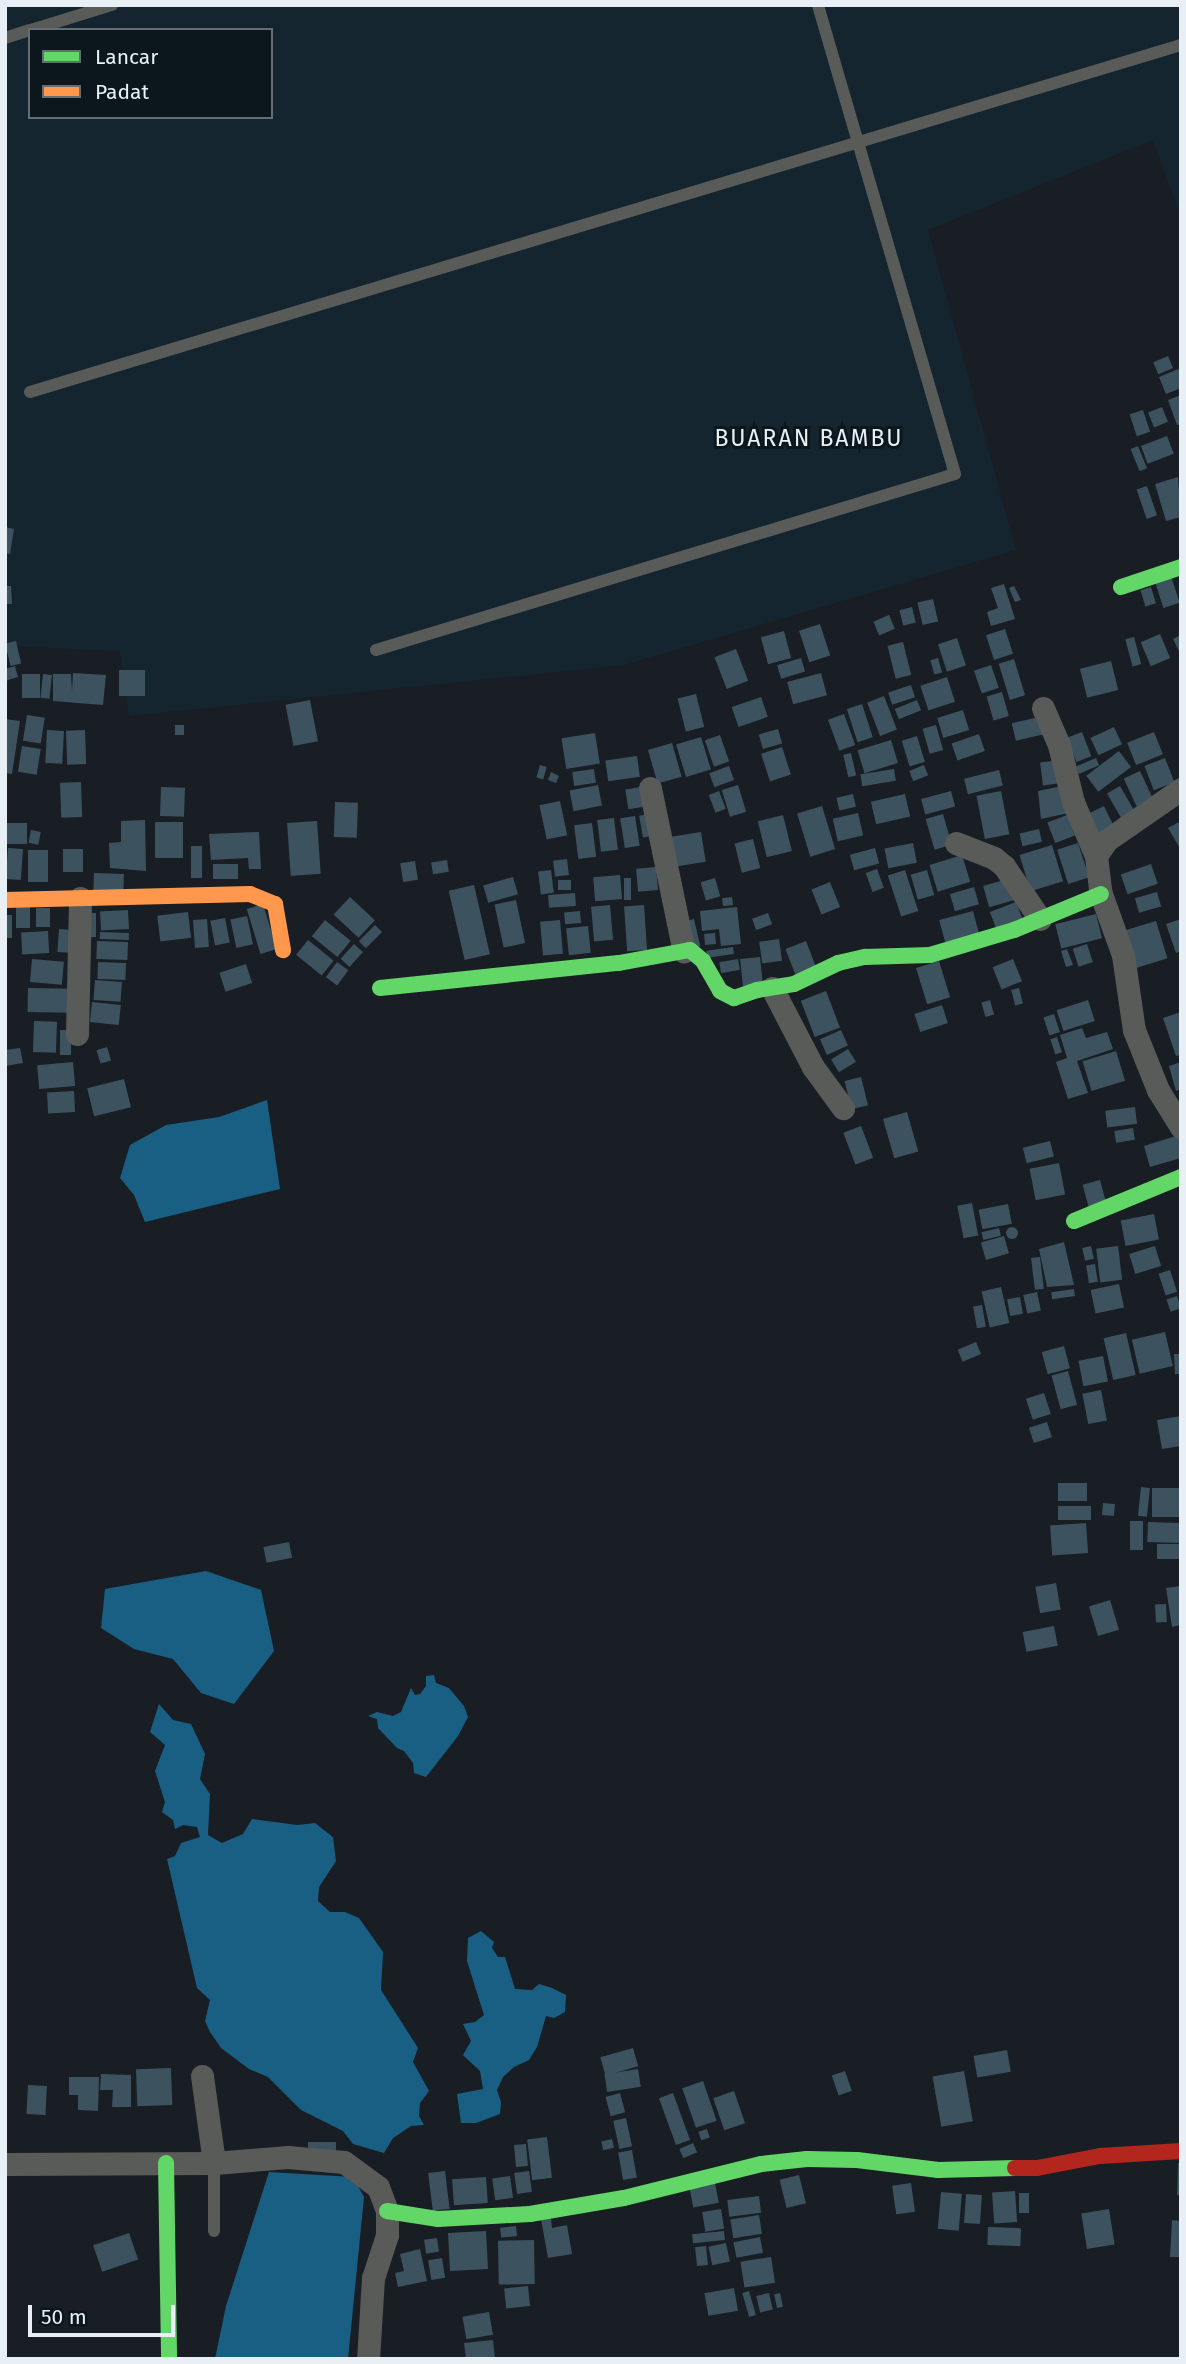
<!DOCTYPE html>
<style>
body{margin:0}
#map{position:relative;width:1186px;height:2364px;overflow:hidden;background:#181e23;font-family:"Fira Sans",sans-serif}
div>[style]{position:absolute}
.built>*{inset:0;background:#15252f}
.water>*{inset:0;background:#195f84}
.building>*{inset:0;background:#3c525f;transform-origin:0 0}
.round{border-radius:50%}
.lane>*{height:12px;margin:-6px;padding:0 6px;transform-origin:6px;border-radius:6px;background:#595b59}
.street>*{height:23px;margin:-11.5px;padding:0 11.5px;transform-origin:11.5px;border-radius:11.5px;background:#595b59}
.fast>*{height:16px;margin:-8px;padding:0 8px;transform-origin:8px;border-radius:8px;background:#63d668}
.slow>*{height:16px;margin:-8px;padding:0 8px;transform-origin:8px;border-radius:8px;background:#ff974d}
.jam>*{height:16px;margin:-8px;padding:0 8px;transform-origin:8px;border-radius:8px;background:#b3261e}
span{translate:-50% -50%;white-space:nowrap;text-align:center;line-height:1.15;-webkit-text-stroke:6px #0b161d;paint-order:stroke}
.quarter-label{font-size:23px;color:#e8f0f5;letter-spacing:2px}
.frame{position:absolute;inset:0;border:7px solid #e8f0f5;pointer-events:none}
.legend{position:absolute;left:28px;top:28px;width:245px;height:91px;box-sizing:border-box;background:#0b161d;border:2px solid #636d73;margin:0;padding:9px 12px;list-style:none;font-size:21px;color:#e8f0f5}
.legend li{display:flex;align-items:center;gap:14px;height:35px}
.legend b{width:35px;border:2px solid #636d73}
.scale{position:absolute;left:28px;top:2305px;width:147px;height:32px;box-sizing:border-box;border:4px solid #e8f0f5;border-top:0;padding-left:9px;font-size:21px;line-height:24px;white-space:nowrap;color:#e8f0f5;-webkit-text-stroke:5px #0b161d;paint-order:stroke}
</style>
<div id="map">
<div class="built">
<div style="clip-path:polygon(evenodd,5px 5px,1181px 5px,1181px 218px,1153px 140px,928px 230px,1016px 550px,624px 665px,129px 716px,120px 651px,5px 646px,5px 5px,30px 30px,271px 30px,271px 117px,30px 117px,30px 30px)"></div>
</div>
<div class="water">
<div style="clip-path:polygon(267px 1100px,280px 1189px,145px 1222px,134px 1195px,120px 1178px,130px 1145px,166px 1125px,219px 1117px)"></div>
<div style="clip-path:polygon(206px 1571px,261px 1590px,274px 1651px,234px 1704px,201px 1693px,173px 1659px,134px 1649px,101px 1628px,105px 1589px)"></div>
<div style="clip-path:polygon(434px 1675px,436px 1683px,449px 1688px,464px 1706px,468px 1717px,458px 1736px,426px 1777px,414px 1773px,413px 1763px,404px 1751px,397px 1748px,378px 1728px,377px 1719px,368px 1716px,377px 1712px,393px 1716px,401px 1712px,411px 1688px,415px 1695px,420px 1694px,426px 1686px,426px 1676px)"></div>
<div style="clip-path:polygon(159px 1704px,173px 1720px,191px 1724px,205px 1754px,200px 1779px,210px 1794px,208px 1835px,222px 1843px,243px 1834px,252px 1819px,297px 1825px,315px 1823px,333px 1837px,336px 1861px,319px 1887px,318px 1901px,330px 1912px,345px 1912px,359px 1918px,383px 1952px,381px 1990px,418px 2048px,413px 2062px,429px 2091px,420px 2103px,419px 2116px,424px 2125px,411px 2126px,393px 2138px,384px 2153px,353px 2144px,343px 2131px,301px 2110px,268px 2077px,249px 2069px,221px 2048px,210px 2032px,205px 2021px,210px 2000px,197px 1988px,167px 1859px,175px 1856px,181px 1843px,200px 1837px,197px 1827px,183px 1825px,175px 1829px,173px 1820px,162px 1812px,165px 1802px,155px 1771px,165px 1745px,150px 1732px)"></div>
<div style="clip-path:polygon(481px 1931px,494px 1942px,492px 1948px,498px 1957px,505px 1957px,515px 1989px,532px 1990px,539px 1984px,552px 1988px,566px 1995px,565px 2012px,554px 2018px,546px 2016px,537px 2047px,529px 2060px,514px 2067px,503px 2077px,497px 2090px,501px 2102px,500px 2114px,476px 2123px,461px 2123px,457px 2094px,483px 2089px,480px 2071px,463px 2055px,471px 2041px,463px 2024px,475px 2022px,484px 2015px,467px 1961px,468px 1938px)"></div>
<div style="clip-path:polygon(269px 2172px,353px 2177px,364px 2197px,348px 2359px,215px 2359px,226px 2306px)"></div>
</div>
<div class="building">
<div style="left:1168px;top:356px;width:13px;height:16px;rotate:67deg"></div>
<div style="clip-path:polygon(1181px 368px,1181px 388px,1166px 394px,1159px 377px)"></div>
<div style="clip-path:polygon(1181px 395px,1181px 424px,1177px 425px,1168px 400px)"></div>
<div style="left:1162px;top:407px;width:16px;height:15px;rotate:68deg"></div>
<div style="left:1143px;top:410px;width:23px;height:14px;rotate:72deg"></div>
<div style="left:1167px;top:436px;width:19px;height:28px;rotate:69deg"></div>
<div style="left:1138px;top:446px;width:24px;height:8px;rotate:68deg"></div>
<div style="clip-path:polygon(1178px 477px,1181px 517px,1166px 521px,1155px 484px)"></div>
<div style="left:1147px;top:486px;width:31px;height:11px;rotate:71deg"></div>
<div style="clip-path:polygon(5px 527px,14px 529px,10px 554px,5px 553px)"></div>
<div style="left:1171px;top:576px;width:28px;height:17px;rotate:72deg"></div>
<div style="clip-path:polygon(1004px 584px,1015px 619px,991px 626px,987px 612px,998px 608px,991px 588px)"></div>
<div style="clip-path:polygon(5px 586px,11px 586px,12px 604px,5px 604px)"></div>
<div style="clip-path:polygon(1014px 586px,1021px 600px,1015px 602px,1009px 588px)"></div>
<div style="left:1151px;top:587px;width:17px;height:11px;rotate:73deg"></div>
<div style="left:933px;top:599px;width:23px;height:16px;rotate:77deg"></div>
<div style="left:912px;top:607px;width:16px;height:13px;rotate:76deg"></div>
<div style="left:889px;top:615px;width:15px;height:17px;rotate:67deg"></div>
<div style="left:820px;top:624px;width:33px;height:22px;rotate:72deg"></div>
<div style="left:1005px;top:629px;width:26px;height:20px;rotate:72deg"></div>
<div style="left:784px;top:631px;width:28px;height:24px;rotate:75deg"></div>
<div style="left:1160px;top:634px;width:26px;height:21px;rotate:67deg"></div>
<div style="clip-path:polygon(1181px 635px,1181px 655px,1173px 639px)"></div>
<div style="left:1134px;top:637px;width:28px;height:9px;rotate:75deg"></div>
<div style="left:957px;top:638px;width:29px;height:20px;rotate:72deg"></div>
<div style="left:16px;top:641px;width:23px;height:11px;rotate:77deg"></div>
<div style="left:903px;top:642px;width:34px;height:16px;rotate:76deg"></div>
<div style="left:736px;top:649px;width:34px;height:23px;rotate:69deg"></div>
<div style="left:801px;top:658px;width:14px;height:25px;rotate:73deg"></div>
<div style="left:938px;top:658px;width:15px;height:8px;rotate:74deg"></div>
<div style="left:1014px;top:659px;width:38px;height:16px;rotate:73deg"></div>
<div style="left:1111px;top:661px;width:30px;height:32px;rotate:76deg"></div>
<div style="left:991px;top:665px;width:24px;height:18px;rotate:71deg"></div>
<div style="clip-path:polygon(15px 666px,18px 677px,5px 681px,5px 669px)"></div>
<div style="left:145px;top:670px;width:26px;height:26px;rotate:90deg"></div>
<div style="clip-path:polygon(73px 673px,106px 675px,103px 705px,53px 701px,53px 674px,71px 674px,72px 691px)"></div>
<div style="left:821px;top:673px;width:23px;height:35px;rotate:75deg"></div>
<div style="left:22px;top:674px;width:18px;height:24px"></div>
<div style="left:43px;top:674px;width:9px;height:24px;rotate:6deg"></div>
<div style="left:947px;top:677px;width:26px;height:28px;rotate:72deg"></div>
<div style="left:911px;top:685px;width:13px;height:24px;rotate:72deg"></div>
<div style="left:1002px;top:692px;width:25px;height:16px;rotate:74deg"></div>
<div style="left:696px;top:694px;width:34px;height:19px;rotate:76deg"></div>
<div style="left:884px;top:696px;width:36px;height:18px;rotate:69deg"></div>
<div style="left:761px;top:697px;width:21px;height:31px;rotate:71deg"></div>
<div style="left:310px;top:700px;width:42px;height:25px;rotate:79deg"></div>
<div style="left:917px;top:700px;width:11px;height:24px;rotate:68deg"></div>
<div style="left:862px;top:704px;width:35px;height:16px;rotate:72deg"></div>
<div style="left:963px;top:710px;width:21px;height:27px;rotate:73deg"></div>
<div style="left:844px;top:714px;width:33px;height:17px;rotate:70deg"></div>
<div style="left:27px;top:715px;width:18px;height:26px;rotate:9deg"></div>
<div style="left:1043px;top:716px;width:18px;height:32px;rotate:77deg"></div>
<div style="clip-path:polygon(5px 719px,20px 721px,12px 774px,5px 773px)"></div>
<div style="left:175px;top:725px;width:9px;height:10px"></div>
<div style="left:936px;top:725px;width:26px;height:14px;rotate:74deg"></div>
<div style="left:1114px;top:727px;width:19px;height:26px;rotate:65deg"></div>
<div style="left:778px;top:729px;width:15px;height:20px;rotate:74deg"></div>
<div style="left:47px;top:730px;width:17px;height:33px;rotate:3deg"></div>
<div style="left:85px;top:730px;width:34px;height:19px;rotate:88deg"></div>
<div style="left:1082px;top:732px;width:26px;height:16px;rotate:69deg"></div>
<div style="left:1154px;top:732px;width:24px;height:29px;rotate:68deg"></div>
<div style="left:595px;top:733px;width:31px;height:34px;rotate:81deg"></div>
<div style="left:979px;top:734px;width:18px;height:29px;rotate:71deg"></div>
<div style="left:720px;top:735px;width:28px;height:16px;rotate:71deg"></div>
<div style="left:917px;top:736px;width:27px;height:16px;rotate:73deg"></div>
<div style="left:701px;top:737px;width:34px;height:26px;rotate:73deg"></div>
<div style="left:891px;top:740px;width:24px;height:35px;rotate:73deg"></div>
<div style="left:672px;top:743px;width:35px;height:25px;rotate:74deg"></div>
<div style="left:22px;top:746px;width:19px;height:26px;rotate:9deg"></div>
<div style="left:782px;top:747px;width:29px;height:22px;rotate:72deg"></div>
<div style="left:1119px;top:751px;width:20px;height:41px;rotate:53deg"></div>
<div style="left:851px;top:753px;width:23px;height:8px;rotate:77deg"></div>
<div style="left:637px;top:756px;width:21px;height:32px;rotate:82deg"></div>
<div style="left:1096px;top:758px;width:8px;height:22px;rotate:67deg"></div>
<div style="left:1165px;top:758px;width:26px;height:22px;rotate:69deg"></div>
<div style="left:1061px;top:760px;width:23px;height:21px;rotate:83deg"></div>
<div style="left:540px;top:765px;width:7px;height:13px;rotate:16deg"></div>
<div style="left:924px;top:765px;width:11px;height:16px;rotate:68deg"></div>
<div style="left:729px;top:766px;width:15px;height:21px;rotate:70deg"></div>
<div style="left:594px;top:769px;width:14px;height:22px;rotate:82deg"></div>
<div style="left:894px;top:769px;width:12px;height:34px;rotate:81deg"></div>
<div style="left:999px;top:770px;width:16px;height:36px;rotate:76deg"></div>
<div style="left:1140px;top:771px;width:31px;height:18px;rotate:65deg"></div>
<div style="clip-path:polygon(551px 772px,559px 776px,556px 783px,548px 780px)"></div>
<div style="left:81px;top:782px;width:35px;height:21px;rotate:88deg"></div>
<div style="left:598px;top:785px;width:21px;height:29px;rotate:79deg"></div>
<div style="left:738px;top:785px;width:28px;height:17px;rotate:73deg"></div>
<div style="clip-path:polygon(1067px 785px,1069px 813px,1041px 819px,1038px 791px)"></div>
<div style="left:647px;top:786px;width:20px;height:22px;rotate:81deg"></div>
<div style="left:1120px;top:786px;width:30px;height:15px;rotate:60deg"></div>
<div style="left:161px;top:787px;width:24px;height:29px;rotate:2deg"></div>
<div style="left:719px;top:791px;width:19px;height:11px;rotate:69deg"></div>
<div style="left:951px;top:791px;width:16px;height:31px;rotate:75deg"></div>
<div style="left:1001px;top:791px;width:44px;height:25px;rotate:79deg"></div>
<div style="left:853px;top:794px;width:13px;height:17px;rotate:77deg"></div>
<div style="left:905px;top:794px;width:23px;height:35px;rotate:77deg"></div>
<div style="left:560px;top:801px;width:35px;height:21px;rotate:78deg"></div>
<div style="left:335px;top:802px;width:23px;height:35px;rotate:2deg"></div>
<div style="left:822px;top:806px;width:45px;height:26px;rotate:73deg"></div>
<div style="left:1104px;top:806px;width:25px;height:17px;rotate:64deg"></div>
<div style="left:858px;top:813px;width:23px;height:26px;rotate:77deg"></div>
<div style="left:649px;top:814px;width:22px;height:10px;rotate:80deg"></div>
<div style="left:943px;top:814px;width:32px;height:18px;rotate:74deg"></div>
<div style="left:783px;top:815px;width:37px;height:26px;rotate:76deg"></div>
<div style="left:1067px;top:815px;width:22px;height:21px;rotate:69deg"></div>
<div style="left:635px;top:816px;width:30px;height:15px;rotate:81deg"></div>
<div style="left:614px;top:818px;width:32px;height:17px;rotate:83deg"></div>
<div style="clip-path:polygon(145px 820px,146px 871px,110px 868px,109px 843px,121px 842px,121px 821px)"></div>
<div style="left:317px;top:821px;width:53px;height:30px;rotate:86deg"></div>
<div style="clip-path:polygon(1181px 821px,1181px 850px,1168px 828px)"></div>
<div style="left:155px;top:822px;width:28px;height:36px"></div>
<div style="left:27px;top:823px;width:21px;height:22px;rotate:90deg"></div>
<div style="left:592px;top:823px;width:34px;height:18px;rotate:83deg"></div>
<div style="left:1039px;top:829px;width:13px;height:20px;rotate:77deg"></div>
<div style="left:31px;top:830px;width:10px;height:13px;rotate:11deg"></div>
<div style="clip-path:polygon(259px 832px,261px 869px,249px 869px,248px 858px,211px 860px,209px 834px)"></div>
<div style="left:701px;top:832px;width:30px;height:32px;rotate:81deg"></div>
<div style="left:753px;top:839px;width:30px;height:19px;rotate:76deg"></div>
<div style="left:913px;top:843px;width:20px;height:29px;rotate:79deg"></div>
<div style="left:1078px;top:843px;width:36px;height:22px;rotate:72deg"></div>
<div style="left:1052px;top:845px;width:38px;height:34px;rotate:73deg"></div>
<div style="left:191px;top:846px;width:11px;height:32px"></div>
<div style="left:8px;top:848px;width:15px;height:31px;rotate:4deg"></div>
<div style="left:875px;top:848px;width:16px;height:26px;rotate:75deg"></div>
<div style="left:63px;top:849px;width:20px;height:23px"></div>
<div style="left:28px;top:850px;width:20px;height:32px"></div>
<div style="left:962px;top:855px;width:28px;height:34px;rotate:73deg"></div>
<div style="left:567px;top:859px;width:16px;height:14px;rotate:83deg"></div>
<div style="left:447px;top:860px;width:12px;height:16px;rotate:81deg"></div>
<div style="left:415px;top:861px;width:19px;height:15px;rotate:81deg"></div>
<div style="left:238px;top:864px;width:15px;height:25px;rotate:90deg"></div>
<div style="left:1151px;top:864px;width:21px;height:32px;rotate:71deg"></div>
<div style="left:656px;top:867px;width:23px;height:20px;rotate:85deg"></div>
<div style="left:877px;top:869px;width:20px;height:12px;rotate:70deg"></div>
<div style="left:551px;top:870px;width:23px;height:13px;rotate:83deg"></div>
<div style="left:905px;top:870px;width:43px;height:18px;rotate:72deg"></div>
<div style="left:927px;top:870px;width:26px;height:17px;rotate:74deg"></div>
<div style="left:94px;top:873px;width:30px;height:21px;rotate:2deg"></div>
<div style="left:620px;top:875px;width:24px;height:27px;rotate:85deg"></div>
<div style="left:513px;top:877px;width:18px;height:31px;rotate:74deg"></div>
<div style="left:624px;top:878px;width:7px;height:22px"></div>
<div style="left:715px;top:878px;width:19px;height:15px;rotate:74deg"></div>
<div style="left:1011px;top:878px;width:22px;height:29px;rotate:74deg"></div>
<div style="left:558px;top:880px;width:13px;height:10px"></div>
<div style="left:830px;top:882px;width:27px;height:20px;rotate:68deg"></div>
<div style="left:474px;top:885px;width:71px;height:26px;rotate:77deg"></div>
<div style="left:974px;top:887px;width:18px;height:25px;rotate:74deg"></div>
<div style="left:1157px;top:892px;width:15px;height:23px;rotate:74deg"></div>
<div style="left:575px;top:893px;width:13px;height:27px;rotate:86deg"></div>
<div style="left:350px;top:897px;width:34px;height:24px;rotate:43deg"></div>
<div style="left:732px;top:897px;width:8px;height:10px;rotate:83deg"></div>
<div style="left:516px;top:900px;width:44px;height:22px;rotate:78deg"></div>
<div style="left:1016px;top:902px;width:19px;height:28px;rotate:69deg"></div>
<div style="left:263px;top:904px;width:47px;height:17px;rotate:73deg"></div>
<div style="left:610px;top:905px;width:35px;height:19px;rotate:85deg"></div>
<div style="left:644px;top:905px;width:45px;height:20px;rotate:86deg"></div>
<div style="left:16px;top:906px;width:14px;height:22px"></div>
<div style="clip-path:polygon(737px 907px,741px 944px,721px 946px,719px 929px,702px 931px,700px 911px)"></div>
<div style="left:36px;top:908px;width:14px;height:19px"></div>
<div style="left:128px;top:910px;width:19px;height:28px;rotate:87deg"></div>
<div style="left:580px;top:911px;width:12px;height:16px;rotate:85deg"></div>
<div style="left:973px;top:911px;width:23px;height:35px;rotate:75deg"></div>
<div style="left:188px;top:912px;width:26px;height:31px;rotate:83deg"></div>
<div style="left:82px;top:913px;width:14px;height:24px"></div>
<div style="left:768px;top:913px;width:12px;height:17px;rotate:70deg"></div>
<div style="left:1096px;top:914px;width:25px;height:42px;rotate:76deg"></div>
<div style="left:5px;top:915px;width:7px;height:23px"></div>
<div style="left:247px;top:916px;width:29px;height:17px;rotate:78deg"></div>
<div style="left:225px;top:918px;width:25px;height:15px;rotate:79deg"></div>
<div style="left:207px;top:919px;width:28px;height:14px;rotate:86deg"></div>
<div style="left:694px;top:919px;width:28px;height:10px;rotate:77deg"></div>
<div style="clip-path:polygon(1181px 919px,1181px 951px,1176px 953px,1166px 924px)"></div>
<div style="left:325px;top:920px;width:33px;height:21px;rotate:39deg"></div>
<div style="left:560px;top:920px;width:34px;height:20px;rotate:85deg"></div>
<div style="left:1156px;top:921px;width:39px;height:32px;rotate:73deg"></div>
<div style="left:375px;top:925px;width:10px;height:23px;rotate:45deg"></div>
<div style="left:588px;top:926px;width:27px;height:22px;rotate:84deg"></div>
<div style="left:59px;top:929px;width:15px;height:23px;rotate:4deg"></div>
<div style="left:48px;top:931px;width:22px;height:27px;rotate:87deg"></div>
<div style="left:100px;top:932px;width:29px;height:7px;rotate:2deg"></div>
<div style="left:715px;top:933px;width:11px;height:11px;rotate:85deg"></div>
<div style="left:779px;top:939px;width:22px;height:20px;rotate:82deg"></div>
<div style="left:308px;top:940px;width:33px;height:19px;rotate:39deg"></div>
<div style="left:97px;top:941px;width:31px;height:18px;rotate:2deg"></div>
<div style="left:806px;top:941px;width:31px;height:22px;rotate:69deg"></div>
<div style="left:354px;top:944px;width:12px;height:20px;rotate:42deg"></div>
<div style="left:1087px;top:944px;width:19px;height:15px;rotate:72deg"></div>
<div style="left:733px;top:947px;width:7px;height:27px;rotate:82deg"></div>
<div style="clip-path:polygon(1067px 949px,1073px 965px,1066px 967px,1061px 951px)"></div>
<div style="left:760px;top:957px;width:27px;height:20px;rotate:84deg"></div>
<div style="left:32px;top:959px;width:32px;height:23px;rotate:5deg"></div>
<div style="left:738px;top:959px;width:11px;height:19px;rotate:80deg"></div>
<div style="left:1013px;top:959px;width:24px;height:22px;rotate:68deg"></div>
<div style="left:939px;top:961px;width:38px;height:24px;rotate:73deg"></div>
<div style="left:98px;top:962px;width:28px;height:17px;rotate:2deg"></div>
<div style="left:337px;top:962px;width:14px;height:19px;rotate:36deg"></div>
<div style="left:246px;top:964px;width:20px;height:28px;rotate:72deg"></div>
<div style="left:95px;top:980px;width:27px;height:20px;rotate:4deg"></div>
<div style="left:28px;top:988px;width:42px;height:24px;rotate:1deg"></div>
<div style="left:1019px;top:988px;width:16px;height:8px;rotate:76deg"></div>
<div style="left:826px;top:991px;width:39px;height:27px;rotate:69deg"></div>
<div style="left:990px;top:1000px;width:15px;height:9px;rotate:74deg"></div>
<div style="left:1088px;top:1000px;width:22px;height:33px;rotate:72deg"></div>
<div style="left:92px;top:1002px;width:29px;height:20px;rotate:6deg"></div>
<div style="left:942px;top:1005px;width:19px;height:29px;rotate:72deg"></div>
<div style="clip-path:polygon(1181px 1012px,1181px 1055px,1176px 1056px,1163px 1018px)"></div>
<div style="left:1054px;top:1014px;width:19px;height:11px;rotate:72deg"></div>
<div style="left:34px;top:1021px;width:23px;height:31px;rotate:2deg"></div>
<div style="clip-path:polygon(1082px 1028px,1086px 1038px,1107px 1032px,1113px 1049px,1077px 1061px,1088px 1093px,1068px 1099px,1056px 1062px,1067px 1058px,1060px 1035px)"></div>
<div style="left:71px;top:1030px;width:25px;height:11px;rotate:90deg"></div>
<div style="left:841px;top:1030px;width:17px;height:23px;rotate:66deg"></div>
<div style="left:1057px;top:1037px;width:16px;height:7px;rotate:72deg"></div>
<div style="left:107px;top:1047px;width:14px;height:11px;rotate:73deg"></div>
<div style="clip-path:polygon(20px 1048px,23px 1063px,5px 1066px,5px 1050px)"></div>
<div style="left:848px;top:1049px;width:15px;height:20px;rotate:58deg"></div>
<div style="left:1116px;top:1051px;width:31px;height:35px;rotate:73deg"></div>
<div style="left:73px;top:1062px;width:24px;height:36px;rotate:85deg"></div>
<div style="clip-path:polygon(1181px 1062px,1181px 1089px,1176px 1091px,1169px 1066px)"></div>
<div style="left:861px;top:1077px;width:29px;height:17px;rotate:76deg"></div>
<div style="left:124px;top:1079px;width:29px;height:38px;rotate:76deg"></div>
<div style="left:74px;top:1091px;width:21px;height:27px;rotate:87deg"></div>
<div style="left:1135px;top:1107px;width:17px;height:30px;rotate:83deg"></div>
<div style="left:907px;top:1112px;width:41px;height:25px;rotate:74deg"></div>
<div style="left:861px;top:1126px;width:34px;height:19px;rotate:69deg"></div>
<div style="left:1133px;top:1128px;width:12px;height:19px;rotate:81deg"></div>
<div style="clip-path:polygon(1179px 1135px,1181px 1158px,1150px 1167px,1144px 1146px)"></div>
<div style="left:1050px;top:1141px;width:16px;height:28px;rotate:76deg"></div>
<div style="left:1059px;top:1163px;width:32px;height:30px;rotate:79deg"></div>
<div style="left:1100px;top:1180px;width:23px;height:18px;rotate:75deg"></div>
<div style="left:972px;top:1203px;width:33px;height:15px;rotate:79deg"></div>
<div style="left:1008px;top:1204px;width:20px;height:30px;rotate:79deg"></div>
<div style="left:1154px;top:1214px;width:26px;height:34px;rotate:79deg"></div>
<div class="round" style="left:1006px;top:1227px;width:12px;height:12px"></div>
<div style="left:999px;top:1228px;width:8px;height:18px;rotate:76deg"></div>
<div style="left:1004px;top:1236px;width:18px;height:24px;rotate:74deg"></div>
<div style="clip-path:polygon(1064px 1242px,1074px 1285px,1047px 1287px,1039px 1249px)"></div>
<div style="left:1091px;top:1246px;width:13px;height:9px;rotate:77deg"></div>
<div style="left:1118px;top:1246px;width:34px;height:22px;rotate:83deg"></div>
<div style="left:1155px;top:1246px;width:21px;height:27px;rotate:73deg"></div>
<div style="left:1040px;top:1257px;width:32px;height:9px;rotate:83deg"></div>
<div style="left:1095px;top:1264px;width:18px;height:9px;rotate:81deg"></div>
<div style="left:1170px;top:1270px;width:23px;height:12px;rotate:72deg"></div>
<div style="left:1119px;top:1284px;width:24px;height:29px;rotate:78deg"></div>
<div style="left:1001px;top:1287px;width:37px;height:20px;rotate:77deg"></div>
<div style="left:1074px;top:1289px;width:7px;height:23px;rotate:82deg"></div>
<div style="left:1037px;top:1292px;width:19px;height:14px;rotate:78deg"></div>
<div style="left:1177px;top:1296px;width:13px;height:11px;rotate:72deg"></div>
<div style="left:1020px;top:1297px;width:17px;height:13px;rotate:80deg"></div>
<div style="left:982px;top:1305px;width:22px;height:9px;rotate:80deg"></div>
<div style="left:1165px;top:1332px;width:35px;height:34px;rotate:77deg"></div>
<div style="left:1126px;top:1333px;width:43px;height:23px;rotate:77deg"></div>
<div style="left:976px;top:1342px;width:13px;height:20px;rotate:67deg"></div>
<div style="left:1064px;top:1346px;width:23px;height:23px;rotate:75deg"></div>
<div style="clip-path:polygon(1174px 1354px,1181px 1354px,1181px 1374px,1175px 1374px)"></div>
<div style="left:1103px;top:1356px;width:26px;height:25px;rotate:79deg"></div>
<div style="left:1068px;top:1371px;width:35px;height:17px;rotate:75deg"></div>
<div style="left:1101px;top:1390px;width:31px;height:19px;rotate:79deg"></div>
<div style="left:1044px;top:1393px;width:22px;height:19px;rotate:72deg"></div>
<div style="clip-path:polygon(1181px 1416px,1181px 1446px,1162px 1449px,1157px 1420px)"></div>
<div style="left:1047px;top:1422px;width:16px;height:19px;rotate:72deg"></div>
<div style="left:1087px;top:1483px;width:18px;height:29px;rotate:90deg"></div>
<div style="left:1141px;top:1487px;width:9px;height:29px;rotate:6deg"></div>
<div style="left:1152px;top:1488px;width:29px;height:29px"></div>
<div style="left:1103px;top:1503px;width:12px;height:12px;rotate:5deg"></div>
<div style="left:1058px;top:1506px;width:33px;height:14px"></div>
<div style="left:1130px;top:1521px;width:13px;height:29px"></div>
<div style="left:1148px;top:1522px;width:32px;height:20px;rotate:2deg"></div>
<div style="left:1086px;top:1523px;width:30px;height:36px;rotate:86deg"></div>
<div style="left:289px;top:1542px;width:16px;height:26px;rotate:79deg"></div>
<div style="left:1181px;top:1544px;width:15px;height:24px;rotate:90deg"></div>
<div style="left:1056px;top:1583px;width:27px;height:21px;rotate:80deg"></div>
<div style="clip-path:polygon(1181px 1586px,1181px 1625px,1172px 1627px,1166px 1588px)"></div>
<div style="left:1110px;top:1600px;width:31px;height:22px;rotate:73deg"></div>
<div style="left:1166px;top:1604px;width:18px;height:11px;rotate:87deg"></div>
<div style="left:1054px;top:1626px;width:20px;height:32px;rotate:79deg"></div>
<div style="left:633px;top:2048px;width:19px;height:34px;rotate:74deg"></div>
<div style="left:1007px;top:2050px;width:22px;height:34px;rotate:80deg"></div>
<div style="left:171px;top:2068px;width:37px;height:35px;rotate:88deg"></div>
<div style="left:638px;top:2069px;width:18px;height:34px;rotate:81deg"></div>
<div style="left:845px;top:2071px;width:21px;height:14px;rotate:71deg"></div>
<div style="left:964px;top:2071px;width:51px;height:32px;rotate:80deg"></div>
<div style="clip-path:polygon(101px 2074px,131px 2075px,131px 2107px,112px 2107px,113px 2090px,100px 2090px)"></div>
<div style="clip-path:polygon(69px 2077px,99px 2077px,98px 2111px,78px 2110px,78px 2095px,69px 2095px)"></div>
<div style="left:703px;top:2081px;width:42px;height:22px;rotate:71deg"></div>
<div style="left:28px;top:2085px;width:19px;height:29px;rotate:3deg"></div>
<div style="left:734px;top:2091px;width:34px;height:22px;rotate:71deg"></div>
<div style="left:620px;top:2093px;width:20px;height:15px;rotate:75deg"></div>
<div style="left:673px;top:2093px;width:50px;height:15px;rotate:70deg"></div>
<div style="left:626px;top:2118px;width:29px;height:13px;rotate:78deg"></div>
<div style="left:707px;top:2129px;width:9px;height:9px;rotate:72deg"></div>
<div style="left:547px;top:2137px;width:41px;height:20px;rotate:83deg"></div>
<div style="left:612px;top:2139px;width:9px;height:11px;rotate:77deg"></div>
<div style="left:308px;top:2142px;width:28px;height:12px"></div>
<div style="left:693px;top:2143px;width:10px;height:15px;rotate:66deg"></div>
<div style="left:526px;top:2144px;width:22px;height:12px;rotate:85deg"></div>
<div style="left:632px;top:2150px;width:28px;height:14px;rotate:80deg"></div>
<div style="clip-path:polygon(1178px 2163px,1181px 2163px,1181px 2195px,1177px 2195px)"></div>
<div style="left:445px;top:2171px;width:38px;height:17px;rotate:83deg"></div>
<div style="left:529px;top:2171px;width:21px;height:15px;rotate:82deg"></div>
<div style="left:799px;top:2175px;width:29px;height:20px;rotate:76deg"></div>
<div style="left:510px;top:2176px;width:22px;height:18px;rotate:82deg"></div>
<div style="left:486px;top:2177px;width:26px;height:34px;rotate:86deg"></div>
<div style="left:715px;top:2183px;width:20px;height:26px;rotate:79deg"></div>
<div style="left:911px;top:2183px;width:29px;height:19px;rotate:82deg"></div>
<div style="left:1015px;top:2191px;width:31px;height:23px;rotate:86deg"></div>
<div style="left:941px;top:2192px;width:21px;height:37px;rotate:5deg"></div>
<div style="left:1019px;top:2193px;width:10px;height:20px"></div>
<div style="left:966px;top:2194px;width:16px;height:29px;rotate:4deg"></div>
<div style="left:759px;top:2196px;width:17px;height:32px;rotate:83deg"></div>
<div style="left:721px;top:2209px;width:20px;height:19px;rotate:81deg"></div>
<div style="left:1109px;top:2209px;width:36px;height:28px;rotate:81deg"></div>
<div style="left:759px;top:2215px;width:19px;height:29px;rotate:81deg"></div>
<div style="clip-path:polygon(551px 2218px,552px 2228px,567px 2225px,572px 2254px,548px 2258px,541px 2219px)"></div>
<div style="clip-path:polygon(1172px 2220px,1181px 2221px,1181px 2257px,1170px 2257px)"></div>
<div style="left:516px;top:2226px;width:10px;height:16px;rotate:84deg"></div>
<div style="left:988px;top:2227px;width:33px;height:18px;rotate:2deg"></div>
<div style="left:486px;top:2231px;width:38px;height:38px;rotate:87deg"></div>
<div style="left:724px;top:2231px;width:9px;height:32px;rotate:84deg"></div>
<div style="left:129px;top:2233px;width:28px;height:38px;rotate:71deg"></div>
<div style="left:760px;top:2237px;width:16px;height:27px;rotate:79deg"></div>
<div style="left:437px;top:2238px;width:14px;height:13px;rotate:82deg"></div>
<div style="left:534px;top:2240px;width:44px;height:36px;rotate:89deg"></div>
<div style="left:726px;top:2243px;width:19px;height:18px;rotate:78deg"></div>
<div style="left:706px;top:2246px;width:19px;height:11px;rotate:84deg"></div>
<div style="clip-path:polygon(420px 2249px,427px 2281px,398px 2287px,395px 2273px,404px 2271px,400px 2254px)"></div>
<div style="left:771px;top:2257px;width:26px;height:31px;rotate:81deg"></div>
<div style="left:442px;top:2258px;width:20px;height:14px;rotate:81deg"></div>
<div style="left:528px;top:2286px;width:20px;height:24px;rotate:84deg"></div>
<div style="left:734px;top:2288px;width:23px;height:30px;rotate:80deg"></div>
<div style="left:749px;top:2291px;width:25px;height:7px;rotate:74deg"></div>
<div style="left:769px;top:2293px;width:17px;height:13px;rotate:77deg"></div>
<div style="left:780px;top:2293px;width:14px;height:6px;rotate:78deg"></div>
<div style="left:489px;top:2312px;width:23px;height:27px;rotate:80deg"></div>
<div style="clip-path:polygon(493px 2340px,495px 2359px,466px 2359px,464px 2343px)"></div>
</div>
<div class="lane">
<div style="left:31px;top:30px;width:85px;rotate:-17.2deg"></div>
<div style="left:5px;top:38px;width:26px;rotate:-18deg"></div>
<div style="left:30px;top:392px;width:1202px;rotate:-16.78deg"></div>
<div style="left:376px;top:650px;width:605px;rotate:-16.91deg"></div>
<div style="left:955px;top:474px;width:489px;rotate:-106.3deg"></div>
<div style="left:214px;top:2163px;width:68px;rotate:90deg"></div>
</div>
<div class="street">
<div style="left:1043px;top:708px;width:40px;rotate:66.6deg"></div>
<div style="left:1059px;top:745px;width:59px;rotate:76.2deg"></div>
<div style="left:1073px;top:802px;width:59px;rotate:66.9deg"></div>
<div style="left:650px;top:788px;width:167px;rotate:78.3deg"></div>
<div style="left:1181px;top:789px;width:90px;rotate:145.4deg"></div>
<div style="left:1107px;top:840px;width:19px;rotate:125deg"></div>
<div style="left:1096px;top:856px;width:38px;rotate:83deg"></div>
<div style="left:1101px;top:894px;width:65px;rotate:70.2deg"></div>
<div style="left:1123px;top:955px;width:76px;rotate:81.7deg"></div>
<div style="left:1134px;top:1030px;width:65px;rotate:68.2deg"></div>
<div style="left:1158px;top:1090px;width:44px;rotate:58.1deg"></div>
<div style="left:956px;top:843px;width:41px;rotate:21.5deg"></div>
<div style="left:994px;top:858px;width:13px;rotate:39deg"></div>
<div style="left:1004px;top:866px;width:64px;rotate:55.8deg"></div>
<div style="left:772px;top:988px;width:89px;rotate:62.6deg"></div>
<div style="left:813px;top:1067px;width:51px;rotate:53.8deg"></div>
<div style="left:77px;top:1034px;width:136px;rotate:-88.7deg"></div>
<div style="left:202px;top:2076px;width:88px;rotate:82.1deg"></div>
<div style="left:5px;top:2164px;width:209px;rotate:-0.3deg"></div>
<div style="left:214px;top:2163px;width:74px;rotate:-4.6deg"></div>
<div style="left:288px;top:2157px;width:56px;rotate:5.1deg"></div>
<div style="left:344px;top:2162px;width:42px;rotate:36.3deg"></div>
<div style="left:378px;top:2187px;width:26px;rotate:69deg"></div>
<div style="left:387px;top:2211px;width:24px;rotate:90deg"></div>
<div style="left:387px;top:2235px;width:45px;rotate:108deg"></div>
<div style="left:373px;top:2278px;width:81px;rotate:93.5deg"></div>
</div>
<div class="fast">
<div style="left:1121px;top:587px;width:63px;rotate:-18.4deg"></div>
<div style="left:380px;top:988px;width:240px;rotate:-6deg"></div>
<div style="left:619px;top:963px;width:72px;rotate:-10.4deg"></div>
<div style="left:690px;top:950px;width:17px;rotate:40deg"></div>
<div style="left:703px;top:961px;width:34px;rotate:60deg"></div>
<div style="left:720px;top:991px;width:16px;rotate:27deg"></div>
<div style="left:734px;top:998px;width:24px;rotate:-19deg"></div>
<div style="left:757px;top:990px;width:37px;rotate:-9deg"></div>
<div style="left:794px;top:984px;width:49px;rotate:-25.5deg"></div>
<div style="left:838px;top:963px;width:28px;rotate:-13deg"></div>
<div style="left:865px;top:957px;width:65px;rotate:-1.8deg"></div>
<div style="left:930px;top:955px;width:88px;rotate:-16.6deg"></div>
<div style="left:1014px;top:930px;width:94px;rotate:-22.5deg"></div>
<div style="left:1074px;top:1221px;width:116px;rotate:-22.4deg"></div>
<div style="left:166px;top:2163px;width:196px;rotate:89.1deg"></div>
<div style="left:387px;top:2211px;width:52px;rotate:8.9deg"></div>
<div style="left:438px;top:2219px;width:92px;rotate:-3.1deg"></div>
<div style="left:530px;top:2214px;width:95px;rotate:-9.7deg"></div>
<div style="left:624px;top:2198px;width:141px;rotate:-13.9deg"></div>
<div style="left:761px;top:2164px;width:46px;rotate:-6.2deg"></div>
<div style="left:807px;top:2159px;width:50px;rotate:1.1deg"></div>
<div style="left:857px;top:2160px;width:82px;rotate:7deg"></div>
<div style="left:938px;top:2170px;width:77px;rotate:-1.5deg"></div>
</div>
<div class="slow">
<div style="left:5px;top:900px;width:245px;rotate:-1.4deg"></div>
<div style="left:250px;top:894px;width:27px;rotate:22deg"></div>
<div style="left:275px;top:904px;width:47px;rotate:80.1deg"></div>
</div>
<div class="jam">
<div style="left:1015px;top:2168px;width:22px"></div>
<div style="left:1037px;top:2168px;width:64px;rotate:-10.8deg"></div>
<div style="left:1100px;top:2156px;width:81px;rotate:-3.5deg"></div>
</div>
<div class="quarter-label">
<span style="left:809px;top:438px">BUARAN BAMBU</span>
</div>
<div class="frame"></div>
<ul class="legend">
<li><b style="height:9px;background:#63d668"></b>Lancar</li>
<li><b style="height:9px;background:#ff974d"></b>Padat</li>
</ul>
<div class="scale">50 m</div>
</div>
